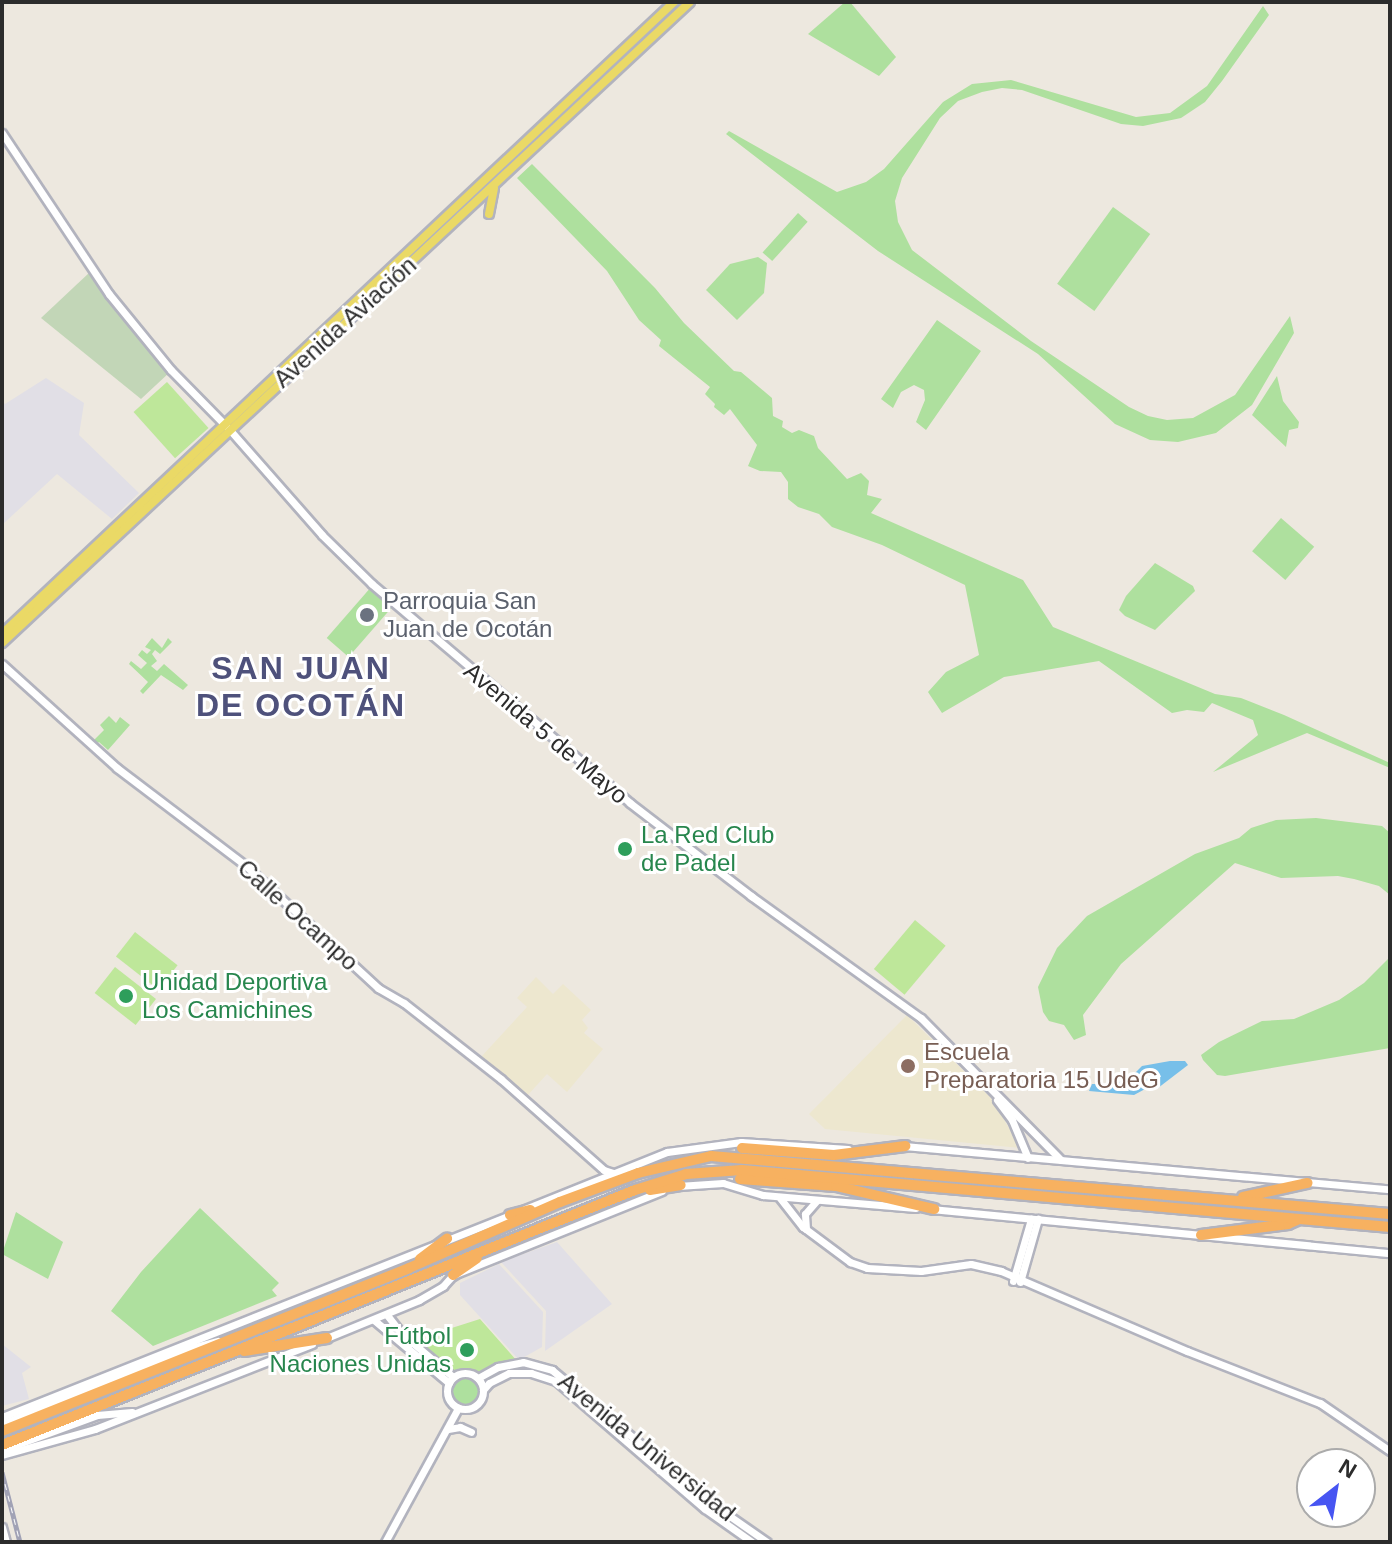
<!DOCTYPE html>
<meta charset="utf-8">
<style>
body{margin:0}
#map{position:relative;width:1392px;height:1544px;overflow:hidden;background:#ede8df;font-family:Arial,sans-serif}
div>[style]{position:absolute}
.industrial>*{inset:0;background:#e1dfe6}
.education>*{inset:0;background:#ede7cf}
.green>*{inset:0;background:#aee09e;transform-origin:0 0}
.round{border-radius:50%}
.cemetery>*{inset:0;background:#c2d6b7}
.pitch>*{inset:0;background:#bee79a;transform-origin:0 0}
.water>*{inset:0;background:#77bfe9}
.roads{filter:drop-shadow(2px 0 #b2b3be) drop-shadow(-2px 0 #b2b3be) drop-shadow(0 2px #b2b3be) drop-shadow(0 -2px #b2b3be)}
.secondary>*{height:7px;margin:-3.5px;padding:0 3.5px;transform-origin:3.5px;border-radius:3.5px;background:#fff}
.secondary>.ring{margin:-3.5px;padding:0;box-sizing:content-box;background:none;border:7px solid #fff;border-radius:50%}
.primary>*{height:8px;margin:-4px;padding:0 4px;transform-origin:4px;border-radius:4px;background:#ead966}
.highway>*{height:10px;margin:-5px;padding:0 5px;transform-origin:5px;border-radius:5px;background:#f7b160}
.rail>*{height:5px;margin-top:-2.5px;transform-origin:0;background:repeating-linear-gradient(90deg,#fff 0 6px,#a1a2b5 0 12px);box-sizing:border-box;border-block:2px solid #a1a2b5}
.dots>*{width:22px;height:22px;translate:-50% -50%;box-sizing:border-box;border:4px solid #fff;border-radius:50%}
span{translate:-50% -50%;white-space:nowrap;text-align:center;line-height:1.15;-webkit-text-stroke:6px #fff;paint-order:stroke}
.street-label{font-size:24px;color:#2c2c2c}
.worship-label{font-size:24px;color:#5b616d}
.left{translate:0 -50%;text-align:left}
.leisure-label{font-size:24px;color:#27864d}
.right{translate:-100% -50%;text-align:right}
.education-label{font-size:24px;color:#785e54}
.district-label{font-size:32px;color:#4e517b;font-weight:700;letter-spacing:2px}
.frame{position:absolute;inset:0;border:4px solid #2c2c2c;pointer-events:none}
.north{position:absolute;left:1296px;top:1448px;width:80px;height:80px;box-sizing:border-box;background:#fff;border:2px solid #ababab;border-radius:50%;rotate:31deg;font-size:22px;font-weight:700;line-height:32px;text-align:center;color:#2c2c2c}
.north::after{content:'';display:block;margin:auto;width:28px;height:36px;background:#4755f2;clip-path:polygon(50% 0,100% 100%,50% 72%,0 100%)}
</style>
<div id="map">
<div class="industrial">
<div style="clip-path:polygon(46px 378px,84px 403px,79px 435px,139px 493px,112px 519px,57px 474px,2px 525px,2px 401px,5px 404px)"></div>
<div style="clip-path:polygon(557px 1242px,612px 1304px,545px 1351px,546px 1311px,501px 1262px)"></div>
<div style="clip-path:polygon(499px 1264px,543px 1312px,542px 1347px,519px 1360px,460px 1295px,460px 1283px)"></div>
<div style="clip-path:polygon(2px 1344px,31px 1367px,22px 1373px,29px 1399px,2px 1406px)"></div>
</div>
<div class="education">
<div style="clip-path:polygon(536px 977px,553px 994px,563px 984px,591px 1010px,582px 1020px,588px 1028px,584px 1033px,603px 1049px,567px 1092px,547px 1074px,527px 1096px,481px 1057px,527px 1007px,517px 998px)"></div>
<div style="clip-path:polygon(907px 1015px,991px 1098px,1021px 1148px,825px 1129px,809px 1114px)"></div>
</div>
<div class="green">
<div style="clip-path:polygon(845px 2px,850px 2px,896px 57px,879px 76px,808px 34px)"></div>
<div style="clip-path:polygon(1263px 6px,1269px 15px,1222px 81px,1205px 102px,1181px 118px,1143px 126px,1121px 124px,1022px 90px,1002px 88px,982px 92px,958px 101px,940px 118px,902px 178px,895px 201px,898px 222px,912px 250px,1031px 341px,1129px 407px,1148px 416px,1167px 420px,1193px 418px,1235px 395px,1290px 316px,1294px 333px,1252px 405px,1216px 433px,1178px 442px,1150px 440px,1115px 424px,1038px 354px,878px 251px,726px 134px,729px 131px,837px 192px,866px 182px,884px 169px,943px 102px,972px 84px,1011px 80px,1136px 117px,1170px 113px,1207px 86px)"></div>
<div style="clip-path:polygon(532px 164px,655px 288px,684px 323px,734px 371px,741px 372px,772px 398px,773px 416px,783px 421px,782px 427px,792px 433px,799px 430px,814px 436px,818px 448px,847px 479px,861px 473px,869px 481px,867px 495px,882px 499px,871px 513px,1023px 580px,1053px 627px,1215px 694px,1241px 698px,1284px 715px,1390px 763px,1390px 768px,1307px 733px,1213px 772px,1258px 735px,1253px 720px,1212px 703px,1204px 712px,1187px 710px,1172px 713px,1099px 661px,1004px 677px,942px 713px,928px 692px,946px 672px,979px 655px,965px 585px,882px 545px,832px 527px,819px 514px,798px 507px,788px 499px,788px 482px,781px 472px,760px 471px,748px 466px,757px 445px,730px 409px,724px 415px,714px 407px,715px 404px,705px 394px,710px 387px,659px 346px,661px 340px,639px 320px,607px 271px,517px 178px)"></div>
<div style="left:1113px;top:207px;width:46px;height:95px;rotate:36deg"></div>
<div style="left:798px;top:213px;width:13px;height:53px;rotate:42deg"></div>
<div style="clip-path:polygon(758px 257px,767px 263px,764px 293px,737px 320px,706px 290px,730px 264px)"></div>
<div style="clip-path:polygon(937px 320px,981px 351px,926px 430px,916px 422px,925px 400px,924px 390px,914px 385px,901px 392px,893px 408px,881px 399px)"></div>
<div style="clip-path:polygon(1277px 376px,1283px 401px,1299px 422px,1298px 428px,1289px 430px,1286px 447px,1252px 415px)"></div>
<div style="left:1281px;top:518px;width:44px;height:44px;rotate:41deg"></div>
<div style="clip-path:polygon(1155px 563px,1193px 586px,1195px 591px,1155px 630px,1125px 616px,1119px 610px,1126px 596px)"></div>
<div style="left:372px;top:586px;width:29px;height:69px;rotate:41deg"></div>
<div style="clip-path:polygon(152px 638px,162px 648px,168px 638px,172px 642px,160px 654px,155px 650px,152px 654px,157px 661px,151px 666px,157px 671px,164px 664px,188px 685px,183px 690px,161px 675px,143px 694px,140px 691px,148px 682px,129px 664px,131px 661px,141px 669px,147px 663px,138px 655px,142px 650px,147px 654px,151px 650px,145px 647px)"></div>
<div style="clip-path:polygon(109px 716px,116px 723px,120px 717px,130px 725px,108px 750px,99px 742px,95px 746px,91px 743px,104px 730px,100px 725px)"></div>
<div style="clip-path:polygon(1316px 818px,1382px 826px,1390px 833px,1390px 895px,1379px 886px,1354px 879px,1338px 876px,1281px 878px,1235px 863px,1121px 964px,1083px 1015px,1086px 1035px,1074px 1040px,1064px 1025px,1049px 1021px,1043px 1012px,1038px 987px,1057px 948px,1087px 916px,1195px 854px,1239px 838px,1251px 828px,1276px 820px)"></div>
<div style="clip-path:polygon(1390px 957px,1390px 1048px,1225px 1076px,1217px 1075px,1203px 1060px,1201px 1055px,1219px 1042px,1262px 1021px,1294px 1019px,1339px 1000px,1364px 983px)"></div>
<div style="clip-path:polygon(200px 1208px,279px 1283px,272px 1290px,277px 1296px,153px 1346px,111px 1311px,141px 1272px)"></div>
<div style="clip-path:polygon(16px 1212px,63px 1242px,48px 1279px,2px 1254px)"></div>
<div class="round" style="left:449px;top:1375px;width:32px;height:32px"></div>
</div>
<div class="cemetery">
<div style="clip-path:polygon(90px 272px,170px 372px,141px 399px,41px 318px)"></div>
</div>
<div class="pitch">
<div style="left:167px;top:382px;width:62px;height:45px;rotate:48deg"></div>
<div style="left:915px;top:920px;width:40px;height:64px;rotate:40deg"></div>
<div style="left:135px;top:932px;width:54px;height:31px;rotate:38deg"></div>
<div style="left:115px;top:967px;width:52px;height:33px;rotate:38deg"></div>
<div style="clip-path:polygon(480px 1319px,517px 1361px,480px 1375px,468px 1370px,453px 1372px,414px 1340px)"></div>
</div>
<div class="water">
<div style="clip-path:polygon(1170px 1061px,1185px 1061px,1188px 1065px,1158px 1088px,1134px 1074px,1142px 1066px)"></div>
<div style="clip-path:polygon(1129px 1079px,1142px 1081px,1147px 1088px,1134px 1095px,1089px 1091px,1092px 1084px,1112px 1084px)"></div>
</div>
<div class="roads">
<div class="secondary">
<div style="left:2px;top:133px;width:193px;rotate:56.4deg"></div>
<div style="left:109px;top:294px;width:98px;rotate:50.8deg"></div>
<div style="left:171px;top:370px;width:83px;rotate:45.5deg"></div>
<div style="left:229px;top:429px;width:141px;rotate:48.7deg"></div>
<div style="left:322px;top:535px;width:70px;rotate:44.4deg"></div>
<div style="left:372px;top:584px;width:338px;rotate:40.3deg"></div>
<div style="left:630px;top:803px;width:153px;rotate:37.5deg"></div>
<div style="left:751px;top:896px;width:209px;rotate:35.7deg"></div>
<div style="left:921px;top:1018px;width:199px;rotate:45.4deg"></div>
<div style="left:2px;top:664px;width:155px;rotate:42.1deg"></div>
<div style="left:117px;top:768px;width:162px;rotate:37.2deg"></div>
<div style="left:246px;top:866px;width:180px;rotate:42.7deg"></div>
<div style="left:378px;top:988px;width:30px;rotate:30deg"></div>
<div style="left:404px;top:1003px;width:123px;rotate:38.1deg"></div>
<div style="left:501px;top:1079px;width:137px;rotate:41.5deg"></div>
<div style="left:604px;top:1170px;width:9px;rotate:18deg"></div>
<div style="left:997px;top:1100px;width:25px;rotate:53deg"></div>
<div style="left:1012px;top:1120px;width:41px;rotate:67.2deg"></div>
<div style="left:904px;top:1146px;width:488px;rotate:5.1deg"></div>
<div style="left:678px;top:1186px;width:45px;rotate:-3.8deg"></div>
<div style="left:723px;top:1183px;width:42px;rotate:16.7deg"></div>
<div style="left:763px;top:1195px;width:153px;rotate:4.9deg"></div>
<div style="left:780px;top:1198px;width:37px;rotate:52deg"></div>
<div style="left:803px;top:1227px;width:59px;rotate:36.7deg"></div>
<div style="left:850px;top:1262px;width:18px;rotate:19deg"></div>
<div style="left:867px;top:1268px;width:54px;rotate:3.2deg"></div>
<div style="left:921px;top:1271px;width:50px;rotate:-8deg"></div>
<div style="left:971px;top:1264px;width:31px;rotate:13deg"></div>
<div style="left:1001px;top:1271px;width:202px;rotate:23.3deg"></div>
<div style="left:1187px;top:1351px;width:143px;rotate:21.4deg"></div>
<div style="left:1320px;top:1403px;width:85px;rotate:34.4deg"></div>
<div style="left:525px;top:1209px;width:153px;rotate:-21.9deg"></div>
<div style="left:667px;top:1152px;width:75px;rotate:-7.7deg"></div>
<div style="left:741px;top:1142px;width:107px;rotate:3.7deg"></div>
<div style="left:931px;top:1209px;width:461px;rotate:5.5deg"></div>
<div style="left:806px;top:1229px;width:15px;rotate:-94deg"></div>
<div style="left:805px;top:1214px;width:18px;rotate:-49deg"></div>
<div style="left:1013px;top:1281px;width:65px;rotate:-73.8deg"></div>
<div style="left:1020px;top:1282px;width:66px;rotate:-74.1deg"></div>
<div style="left:387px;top:1315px;width:23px;rotate:52deg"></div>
<div style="left:401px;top:1333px;width:68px;rotate:40.2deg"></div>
<div style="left:374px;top:1320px;width:98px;rotate:40deg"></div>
<div style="left:324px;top:1339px;width:103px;rotate:-22.3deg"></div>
<div style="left:419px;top:1300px;width:28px;rotate:-30deg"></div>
<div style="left:443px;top:1286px;width:15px;rotate:-48deg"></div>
<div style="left:453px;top:1275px;width:225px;rotate:-21.9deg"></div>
<div class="ring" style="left:447px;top:1373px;width:29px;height:29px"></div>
<div style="left:478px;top:1378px;width:23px;rotate:-29deg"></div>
<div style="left:498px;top:1367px;width:25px;rotate:-11deg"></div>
<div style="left:523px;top:1362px;width:30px;rotate:15deg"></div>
<div style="left:552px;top:1370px;width:207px;rotate:39.9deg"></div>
<div style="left:711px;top:1503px;width:68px;rotate:34.9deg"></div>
<div style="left:483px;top:1390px;width:9px;rotate:-49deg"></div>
<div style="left:489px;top:1383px;width:22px;rotate:-27deg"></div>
<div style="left:509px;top:1373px;width:22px"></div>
<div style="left:531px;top:1373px;width:26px;rotate:18deg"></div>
<div style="left:556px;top:1381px;width:196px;rotate:40.7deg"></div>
<div style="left:705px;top:1509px;width:57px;rotate:35.1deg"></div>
<div style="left:2px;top:1417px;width:550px;rotate:-21.67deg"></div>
<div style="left:2px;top:1424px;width:196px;rotate:-22.1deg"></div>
<div style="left:184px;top:1350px;width:35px;rotate:-15deg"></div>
<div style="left:448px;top:1429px;width:12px;rotate:-9deg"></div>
<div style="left:460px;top:1427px;width:12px;rotate:24deg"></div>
<div style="left:2px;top:1450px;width:101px;rotate:-20.2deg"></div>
<div style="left:97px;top:1415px;width:35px;rotate:-5deg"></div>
<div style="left:2px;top:1455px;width:97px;rotate:-15.6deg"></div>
<div style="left:95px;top:1429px;width:233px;rotate:-21.4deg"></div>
<div style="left:2px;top:1527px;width:16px;rotate:75deg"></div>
<div style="left:385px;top:1542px;width:153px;rotate:-61.4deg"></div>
</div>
<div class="primary">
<div style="left:489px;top:214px;width:26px;rotate:-79deg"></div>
<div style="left:2px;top:634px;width:923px;rotate:-43.24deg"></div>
<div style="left:2px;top:643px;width:940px;rotate:-42.97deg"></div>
</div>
<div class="highway">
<div style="left:742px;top:1148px;width:92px;rotate:4.4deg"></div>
<div style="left:834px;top:1155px;width:72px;rotate:-7.2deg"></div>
<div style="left:740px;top:1179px;width:96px;rotate:4.2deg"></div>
<div style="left:836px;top:1186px;width:101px;rotate:13.2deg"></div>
<div style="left:650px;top:1190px;width:31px;rotate:-9deg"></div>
<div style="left:1243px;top:1197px;width:66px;rotate:-12.3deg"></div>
<div style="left:510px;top:1215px;width:21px;rotate:-14deg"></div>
<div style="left:1201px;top:1235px;width:88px;rotate:-7.2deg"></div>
<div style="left:1288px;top:1224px;width:10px;rotate:-24deg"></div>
<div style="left:420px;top:1259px;width:34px;rotate:-37deg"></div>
<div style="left:453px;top:1275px;width:29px;rotate:-35deg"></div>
<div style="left:244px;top:1351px;width:84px;rotate:-8.9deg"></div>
<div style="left:2px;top:1431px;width:438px;rotate:-21.8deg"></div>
<div style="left:409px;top:1268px;width:165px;rotate:-23.6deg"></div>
<div style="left:560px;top:1202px;width:83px;rotate:-20.4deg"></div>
<div style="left:638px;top:1173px;width:75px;rotate:-13.1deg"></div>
<div style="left:711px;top:1156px;width:681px;rotate:4.88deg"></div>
<div style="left:2px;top:1445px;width:682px;rotate:-21.94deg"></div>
<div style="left:635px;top:1190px;width:53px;rotate:-17.4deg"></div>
<div style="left:686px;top:1174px;width:56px;rotate:-4.1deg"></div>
<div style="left:742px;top:1170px;width:651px;rotate:5.03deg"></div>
</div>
</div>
<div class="rail">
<div style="left:2px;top:1472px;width:72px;rotate:75.6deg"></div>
</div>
<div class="dots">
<div style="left:367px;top:615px;background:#6b7280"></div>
<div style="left:625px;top:849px;background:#2e9e5b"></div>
<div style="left:126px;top:996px;background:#2e9e5b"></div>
<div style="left:908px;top:1066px;background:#8d6e63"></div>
<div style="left:467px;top:1350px;background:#2e9e5b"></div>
</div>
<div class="street-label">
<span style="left:345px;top:322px;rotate:-42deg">Avenida Aviación</span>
<span style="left:546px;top:733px;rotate:40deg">Avenida 5 de Mayo</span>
<span style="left:298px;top:915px;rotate:42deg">Calle Ocampo</span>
<span style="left:647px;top:1447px;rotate:39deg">Avenida Universidad</span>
</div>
<div class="worship-label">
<span class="left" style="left:383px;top:615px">Parroquia San<br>Juan de Ocotán</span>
</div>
<div class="leisure-label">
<span class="left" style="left:641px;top:849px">La Red Club<br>de Padel</span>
<span class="left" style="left:142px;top:996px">Unidad Deportiva<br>Los Camichines</span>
<span class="right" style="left:451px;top:1350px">Fútbol<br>Naciones Unidas</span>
</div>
<div class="education-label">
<span class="left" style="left:924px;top:1066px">Escuela<br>Preparatoria 15 UdeG</span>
</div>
<div class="district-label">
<span style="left:301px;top:687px">SAN JUAN<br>DE OCOTÁN</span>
</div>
<div class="frame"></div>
<div class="north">N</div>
</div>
